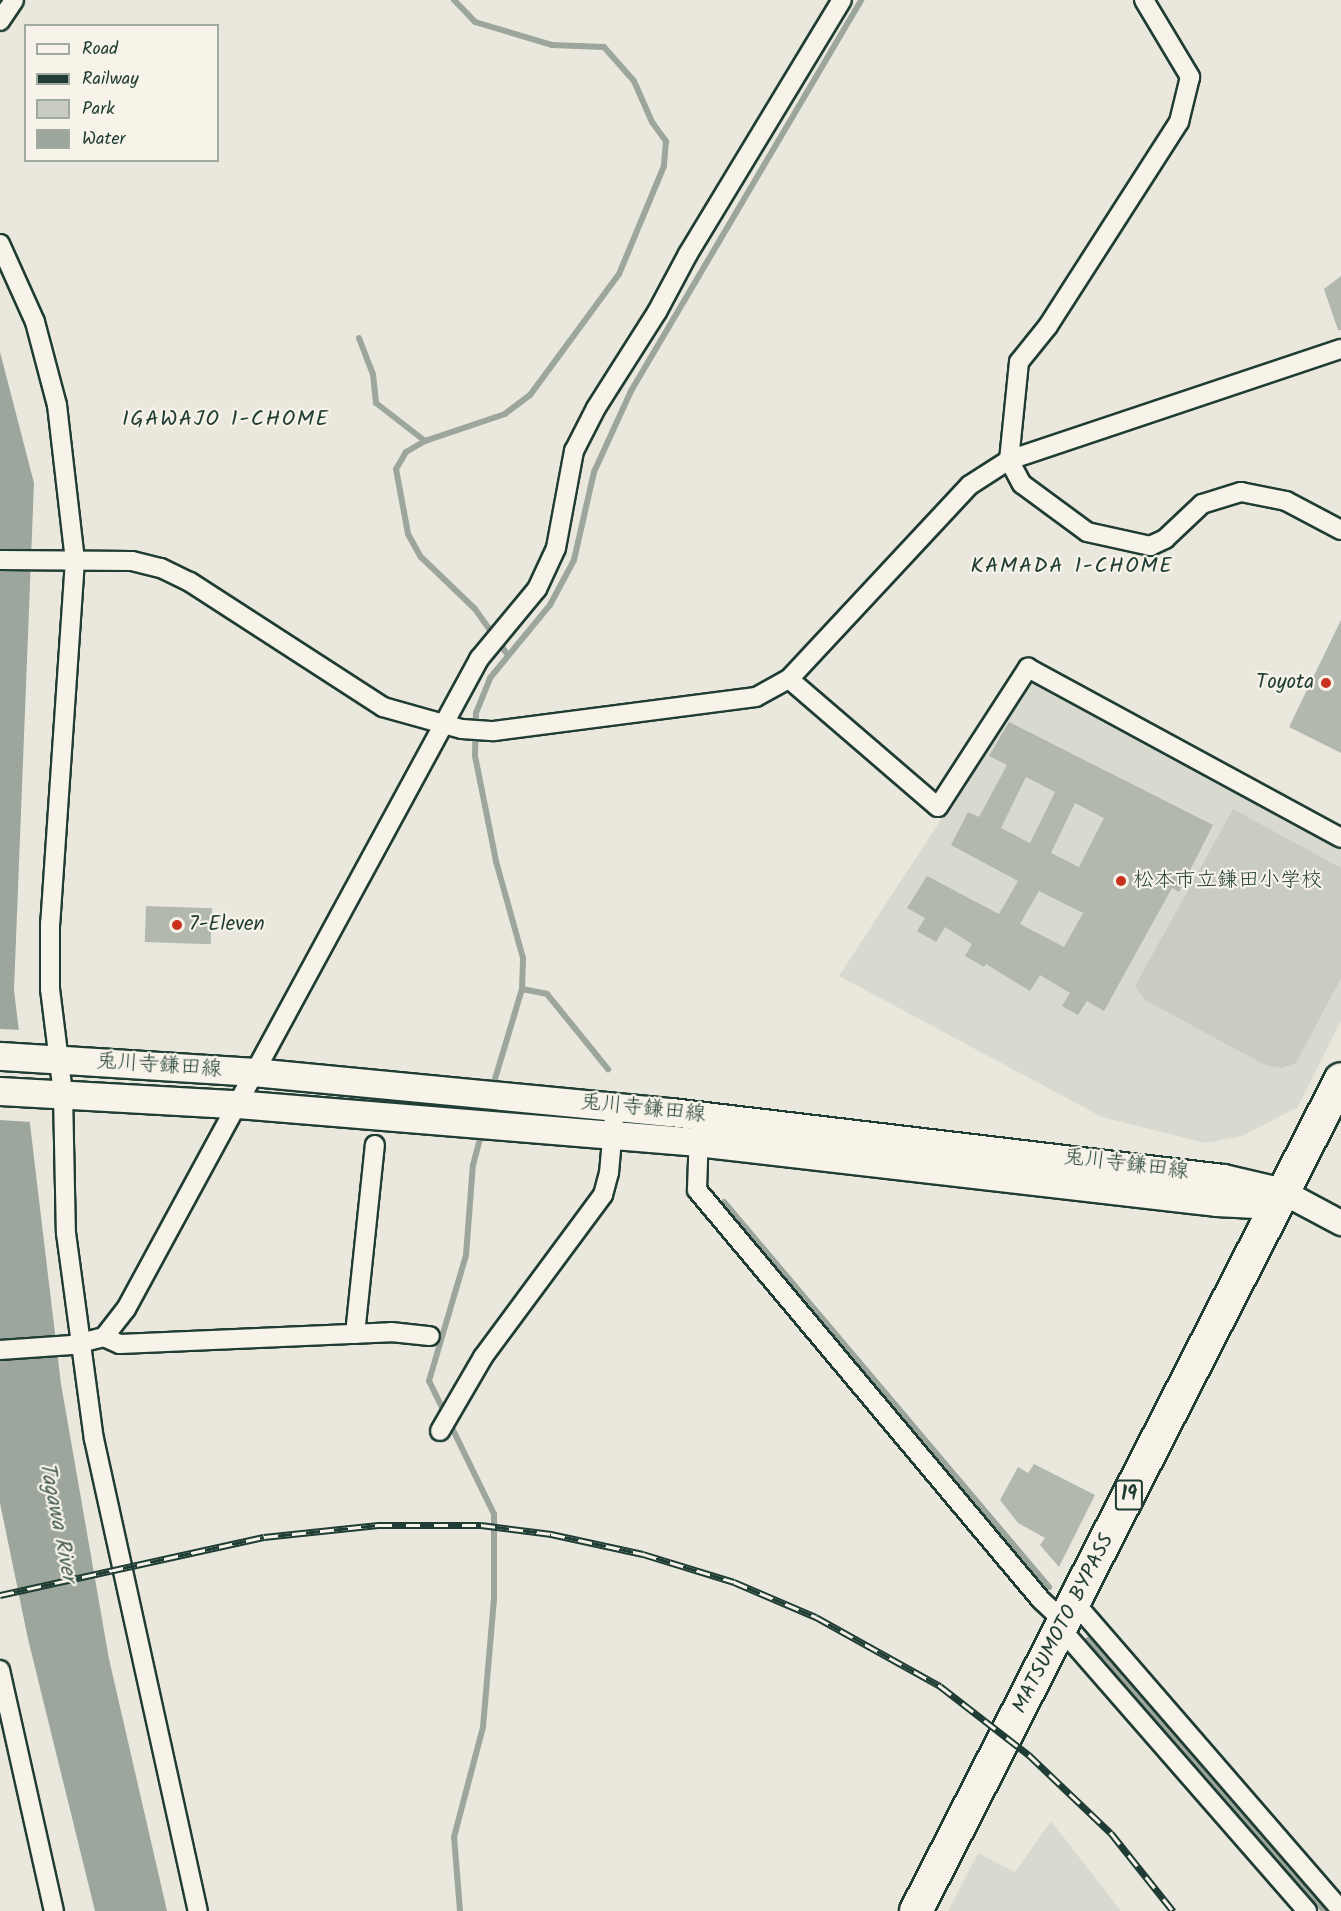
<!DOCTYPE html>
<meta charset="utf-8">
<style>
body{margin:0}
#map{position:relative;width:1341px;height:1911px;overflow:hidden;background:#eae8dd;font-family:Kalam,"Klee One",sans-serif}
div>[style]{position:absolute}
.built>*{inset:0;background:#d9dacf}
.green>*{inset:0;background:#c8ccc1}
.water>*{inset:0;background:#9ca69c}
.pier>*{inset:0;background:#eae8dd}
.stream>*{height:6px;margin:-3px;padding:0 3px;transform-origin:3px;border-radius:3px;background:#9ca69c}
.building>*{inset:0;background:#b2b8ae;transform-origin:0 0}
.roads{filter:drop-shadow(2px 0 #1f3d34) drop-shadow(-2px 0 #1f3d34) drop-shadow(0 2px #1f3d34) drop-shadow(0 -2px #1f3d34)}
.minor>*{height:18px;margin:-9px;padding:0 9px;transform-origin:9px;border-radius:9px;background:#f7f3e8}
.tertiary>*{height:24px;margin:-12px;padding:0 12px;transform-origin:12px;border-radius:12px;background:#f7f3e8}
.secondary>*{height:27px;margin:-13.5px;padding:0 13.5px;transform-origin:13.5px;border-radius:13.5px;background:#f7f3e8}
.trunk>*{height:32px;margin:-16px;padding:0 16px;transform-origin:16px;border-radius:16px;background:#f7f3e8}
.rail>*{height:7px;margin-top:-3.5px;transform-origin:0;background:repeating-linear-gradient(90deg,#f7f3e8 0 14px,#1f3d34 0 28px);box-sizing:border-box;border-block:2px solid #1f3d34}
.dots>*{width:16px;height:16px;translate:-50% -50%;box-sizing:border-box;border:3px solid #f7f3e8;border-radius:50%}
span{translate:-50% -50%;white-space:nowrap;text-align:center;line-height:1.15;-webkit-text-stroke:4.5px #f7f3e8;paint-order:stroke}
.shield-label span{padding:2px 4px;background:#f7f3e8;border:2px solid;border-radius:4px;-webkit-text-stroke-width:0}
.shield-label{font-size:20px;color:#1f3d34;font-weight:700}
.poi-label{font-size:21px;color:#1f3d34}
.right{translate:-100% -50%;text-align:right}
.left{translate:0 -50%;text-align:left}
.street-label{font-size:21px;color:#1f3d34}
.neighbourhood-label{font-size:22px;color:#1f3d34;letter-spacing:1.5px}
.water-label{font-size:22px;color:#445c53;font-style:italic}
.legend{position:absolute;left:24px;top:24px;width:195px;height:138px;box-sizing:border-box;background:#f7f3e8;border:2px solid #a1aaa0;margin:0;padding:8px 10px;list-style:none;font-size:18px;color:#1f3d34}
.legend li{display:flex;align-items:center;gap:12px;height:30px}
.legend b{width:30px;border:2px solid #a1aaa0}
</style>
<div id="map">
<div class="built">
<div style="clip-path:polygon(1031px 681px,1341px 843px,1341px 1021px,1298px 1107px,1242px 1136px,1205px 1143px,1102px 1117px,839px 976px)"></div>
<div style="clip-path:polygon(1051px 1821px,1121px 1911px,948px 1911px,978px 1853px,1015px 1872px)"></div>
</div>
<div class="green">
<div style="clip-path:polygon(1233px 809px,1341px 868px,1341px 978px,1296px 1063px,1282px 1068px,1265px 1065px,1145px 1000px,1135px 986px)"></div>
</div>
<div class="water">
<div style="clip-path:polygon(0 352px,34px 483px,14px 990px,61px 1384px,109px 1659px,167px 1911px,95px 1911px,28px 1639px,0 1503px)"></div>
</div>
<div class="pier">
<div style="clip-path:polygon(0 1029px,21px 1030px,31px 1122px,0 1120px)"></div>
</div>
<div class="stream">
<div style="left:454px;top:0;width:30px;rotate:46deg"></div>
<div style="left:475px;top:22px;width:80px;rotate:16.6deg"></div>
<div style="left:552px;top:45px;width:52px;rotate:2.2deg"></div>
<div style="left:604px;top:47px;width:45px;rotate:48.6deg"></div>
<div style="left:634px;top:81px;width:45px;rotate:66.3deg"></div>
<div style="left:652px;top:122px;width:24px;rotate:54deg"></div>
<div style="left:666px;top:141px;width:25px;rotate:95deg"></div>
<div style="left:664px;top:166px;width:117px;rotate:112.6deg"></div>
<div style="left:619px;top:274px;width:150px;rotate:126.3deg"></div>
<div style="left:530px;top:395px;width:31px;rotate:143deg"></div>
<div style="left:505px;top:414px;width:84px;rotate:161.4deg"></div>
<div style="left:425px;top:441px;width:22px;rotate:150deg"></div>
<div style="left:406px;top:452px;width:20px;rotate:120deg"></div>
<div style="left:396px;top:469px;width:66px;rotate:79.5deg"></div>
<div style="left:408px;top:534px;width:26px;rotate:61deg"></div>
<div style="left:421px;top:557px;width:75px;rotate:43.9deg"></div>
<div style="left:475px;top:609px;width:55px;rotate:54.6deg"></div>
<div style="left:359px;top:338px;width:39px;rotate:69deg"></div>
<div style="left:373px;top:374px;width:29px;rotate:84deg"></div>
<div style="left:376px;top:403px;width:62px;rotate:37.8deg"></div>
<div style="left:522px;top:989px;width:25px;rotate:11deg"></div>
<div style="left:547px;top:994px;width:97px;rotate:50.9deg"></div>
<div style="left:492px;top:1089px;width:104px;rotate:-73.3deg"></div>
<div style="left:522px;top:989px;width:31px;rotate:-88deg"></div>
<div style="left:523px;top:958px;width:101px;rotate:-105.6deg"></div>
<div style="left:496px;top:861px;width:107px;rotate:-101.3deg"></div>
<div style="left:475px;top:756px;width:43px;rotate:-88.7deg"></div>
<div style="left:476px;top:713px;width:38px;rotate:-68deg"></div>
<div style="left:490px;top:678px;width:94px;rotate:-50.6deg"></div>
<div style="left:550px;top:605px;width:51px;rotate:-61.9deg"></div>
<div style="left:574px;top:560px;width:90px;rotate:-77.2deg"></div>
<div style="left:594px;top:472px;width:89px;rotate:-65.4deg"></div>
<div style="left:631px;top:391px;width:454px;rotate:-59.5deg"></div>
<div style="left:724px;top:1202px;width:504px;rotate:49.83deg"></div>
<div style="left:1088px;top:1640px;width:359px;rotate:48.9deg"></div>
<div style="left:460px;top:1911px;width:74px;rotate:-94.6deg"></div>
<div style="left:454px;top:1837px;width:114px;rotate:-75.2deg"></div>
<div style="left:483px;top:1727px;width:128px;rotate:-85.1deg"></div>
<div style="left:494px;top:1599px;width:85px;rotate:-90deg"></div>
<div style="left:494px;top:1514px;width:148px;rotate:-116deg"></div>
<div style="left:429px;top:1381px;width:131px;rotate:-73.6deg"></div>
<div style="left:466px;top:1255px;width:90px;rotate:-85.6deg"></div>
<div style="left:473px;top:1165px;width:35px;rotate:-75deg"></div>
</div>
<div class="building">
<div style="clip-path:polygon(1341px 276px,1341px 330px,1338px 330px,1324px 289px)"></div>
<div style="clip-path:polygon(1341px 620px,1341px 753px,1289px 727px)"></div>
<div style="clip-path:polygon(evenodd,1009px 722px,1213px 825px,1179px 892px,1172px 888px,1104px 1011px,1087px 1001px,1078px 1015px,1062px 1006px,1070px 993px,1040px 975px,1030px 991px,986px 964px,984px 967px,965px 956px,972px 944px,945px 927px,936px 942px,917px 931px,925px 918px,907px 908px,927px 876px,999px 914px,1018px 881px,951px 845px,968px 812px,979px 817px,1007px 765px,989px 756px,1009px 722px,1026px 777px,1055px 792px,1030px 843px,1001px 828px,1026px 777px,1009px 722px,1075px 803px,1104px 818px,1079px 867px,1051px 853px,1075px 803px,1009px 722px,1039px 891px,1083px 913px,1064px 947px,1020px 924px,1039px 891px)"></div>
<div style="left:146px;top:906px;width:66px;height:36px;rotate:2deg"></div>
<div style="clip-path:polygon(1034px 1464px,1095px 1495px,1059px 1567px,1040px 1545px,1045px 1538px,1018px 1523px,1000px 1500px,1018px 1467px,1028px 1473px)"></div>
</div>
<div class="roads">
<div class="minor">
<div style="left:1144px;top:0;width:90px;rotate:59.1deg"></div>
<div style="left:1190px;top:77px;width:46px;rotate:103.7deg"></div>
<div style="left:1179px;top:122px;width:242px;rotate:122.7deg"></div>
<div style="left:1048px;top:326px;width:46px;rotate:128.9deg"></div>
<div style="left:1019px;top:362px;width:99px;rotate:95.8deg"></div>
<div style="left:1009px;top:460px;width:27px;rotate:62deg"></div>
<div style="left:1022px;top:484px;width:81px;rotate:36.4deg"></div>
<div style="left:1087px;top:532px;width:65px;rotate:12.5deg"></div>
<div style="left:1150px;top:546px;width:17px;rotate:-25deg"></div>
<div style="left:1165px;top:539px;width:51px;rotate:-43.4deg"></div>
<div style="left:1202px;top:504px;width:41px;rotate:-17.1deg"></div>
<div style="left:1241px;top:492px;width:46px;rotate:11.3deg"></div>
<div style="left:1286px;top:501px;width:62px;rotate:27.8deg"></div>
<div style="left:0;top:21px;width:25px;rotate:-56deg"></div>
<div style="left:0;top:244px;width:85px;rotate:65.8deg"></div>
<div style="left:35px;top:322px;width:86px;rotate:75.2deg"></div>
<div style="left:57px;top:405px;width:156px;rotate:83.4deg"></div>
<div style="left:75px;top:560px;width:364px;rotate:93.9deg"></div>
<div style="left:50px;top:923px;width:66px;rotate:90deg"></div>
<div style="left:50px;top:989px;width:106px;rotate:82.9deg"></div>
<div style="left:63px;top:1094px;width:139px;rotate:88.8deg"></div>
<div style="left:66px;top:1233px;width:208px;rotate:82.3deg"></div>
<div style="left:94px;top:1439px;width:483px;rotate:77.6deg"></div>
<div style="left:0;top:560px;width:132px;rotate:0.4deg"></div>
<div style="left:132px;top:561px;width:30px;rotate:14deg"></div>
<div style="left:161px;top:568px;width:32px;rotate:26deg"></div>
<div style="left:190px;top:582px;width:230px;rotate:32.9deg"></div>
<div style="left:383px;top:707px;width:82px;rotate:15.6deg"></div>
<div style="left:462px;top:729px;width:32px;rotate:4deg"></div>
<div style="left:494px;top:731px;width:264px;rotate:-7.4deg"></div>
<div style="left:756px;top:697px;width:38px;rotate:-29deg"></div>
<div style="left:789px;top:679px;width:265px;rotate:-47deg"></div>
<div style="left:970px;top:485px;width:46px;rotate:-32.7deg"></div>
<div style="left:1009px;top:460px;width:350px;rotate:-18.5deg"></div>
<div style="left:789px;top:679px;width:196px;rotate:40.7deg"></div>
<div style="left:938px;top:807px;width:166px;rotate:-57.1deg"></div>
<div style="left:1028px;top:668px;width:356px;rotate:28.5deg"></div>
<div style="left:699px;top:1132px;width:58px;rotate:92deg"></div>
<div style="left:697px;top:1190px;width:535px;rotate:50deg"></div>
<div style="left:1041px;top:1600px;width:34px;rotate:43deg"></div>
<div style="left:355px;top:1334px;width:190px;rotate:-84deg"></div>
<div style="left:104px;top:1337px;width:36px;rotate:-52deg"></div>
<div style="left:126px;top:1309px;width:740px;rotate:-61.49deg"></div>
<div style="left:479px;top:659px;width:91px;rotate:-50.4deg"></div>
<div style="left:537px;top:589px;width:45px;rotate:-65.1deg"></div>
<div style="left:556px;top:548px;width:99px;rotate:-79.5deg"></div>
<div style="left:574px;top:451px;width:48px;rotate:-62.9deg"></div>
<div style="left:596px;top:408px;width:114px;rotate:-57.6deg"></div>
<div style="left:657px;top:312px;width:66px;rotate:-61.9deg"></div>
<div style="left:688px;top:254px;width:297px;rotate:-58.8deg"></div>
<div style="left:0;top:1350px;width:72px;rotate:-4deg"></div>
<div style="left:72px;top:1345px;width:33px;rotate:-14deg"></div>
<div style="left:104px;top:1337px;width:17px;rotate:24deg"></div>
<div style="left:120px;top:1344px;width:271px;rotate:-2.5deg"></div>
<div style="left:391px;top:1332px;width:39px;rotate:6deg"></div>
<div style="left:440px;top:1431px;width:86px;rotate:-59.8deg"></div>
<div style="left:483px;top:1357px;width:202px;rotate:-53.5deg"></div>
<div style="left:603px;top:1195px;width:23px;rotate:-75deg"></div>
<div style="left:609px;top:1173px;width:67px;rotate:-84.9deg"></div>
<div style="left:1075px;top:1603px;width:406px;rotate:49.1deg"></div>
<div style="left:1062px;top:1630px;width:373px;rotate:48.9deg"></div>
<div style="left:0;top:1670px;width:247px;rotate:77.4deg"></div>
</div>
<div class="tertiary">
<div style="left:1283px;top:1192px;width:66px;rotate:28.1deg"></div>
</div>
<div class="secondary">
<div style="left:0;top:1056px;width:254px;rotate:3.6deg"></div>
<div style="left:253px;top:1072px;width:420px;rotate:5.5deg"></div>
<div style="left:671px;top:1112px;width:556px;rotate:6.82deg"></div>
<div style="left:1223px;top:1178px;width:62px;rotate:13.1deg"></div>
<div style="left:0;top:1091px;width:236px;rotate:3.2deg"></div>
<div style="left:236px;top:1104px;width:463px;rotate:4.7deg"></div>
<div style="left:697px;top:1142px;width:522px;rotate:6.59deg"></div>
<div style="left:1216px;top:1202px;width:59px;rotate:2.9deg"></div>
</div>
<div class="trunk">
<div style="left:916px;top:1911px;width:934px;rotate:-62.94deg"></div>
</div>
</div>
<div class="rail">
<div style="left:0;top:1595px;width:270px;rotate:-12.4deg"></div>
<div style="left:264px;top:1537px;width:115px;rotate:-6deg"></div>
<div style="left:378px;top:1525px;width:103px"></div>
<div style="left:481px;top:1525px;width:71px;rotate:7.3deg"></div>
<div style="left:551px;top:1534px;width:94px;rotate:12.3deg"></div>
<div style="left:643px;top:1554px;width:95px;rotate:17.1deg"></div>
<div style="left:734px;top:1582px;width:89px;rotate:23.1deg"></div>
<div style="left:816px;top:1617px;width:142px;rotate:29.1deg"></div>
<div style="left:940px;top:1686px;width:113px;rotate:37.8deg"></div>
<div style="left:1029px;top:1755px;width:113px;rotate:43.6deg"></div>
<div style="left:1111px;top:1833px;width:100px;rotate:51.5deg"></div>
</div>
<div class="dots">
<div style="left:1326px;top:683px;background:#c8321e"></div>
<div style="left:1121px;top:881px;background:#c8321e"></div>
<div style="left:177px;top:925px;background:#c8321e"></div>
</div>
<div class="shield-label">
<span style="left:1129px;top:1495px">19</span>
</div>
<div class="poi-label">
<span class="right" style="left:1314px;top:683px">Toyota</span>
<span class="left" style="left:1133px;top:881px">松本市立鎌田小学校</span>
<span class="left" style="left:189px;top:925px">7-Eleven</span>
</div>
<div class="street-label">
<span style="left:159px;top:1066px;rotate:4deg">兎川寺鎌田線</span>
<span style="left:643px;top:1109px;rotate:6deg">兎川寺鎌田線</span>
<span style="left:1126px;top:1165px;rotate:7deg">兎川寺鎌田線</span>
<span style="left:1064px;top:1624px;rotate:-63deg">MATSUMOTO BYPASS</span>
</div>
<div class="neighbourhood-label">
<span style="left:226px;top:420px">IGAWAJO 1-CHOME</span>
<span style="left:1072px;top:567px">KAMADA 1-CHOME</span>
</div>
<div class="water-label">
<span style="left:57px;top:1522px;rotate:79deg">Tagawa River</span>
</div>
<ul class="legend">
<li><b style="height:8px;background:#f7f3e8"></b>Road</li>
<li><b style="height:8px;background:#1f3d34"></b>Railway</li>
<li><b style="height:16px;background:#c8ccc1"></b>Park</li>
<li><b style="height:16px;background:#9ca69c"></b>Water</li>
</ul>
</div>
